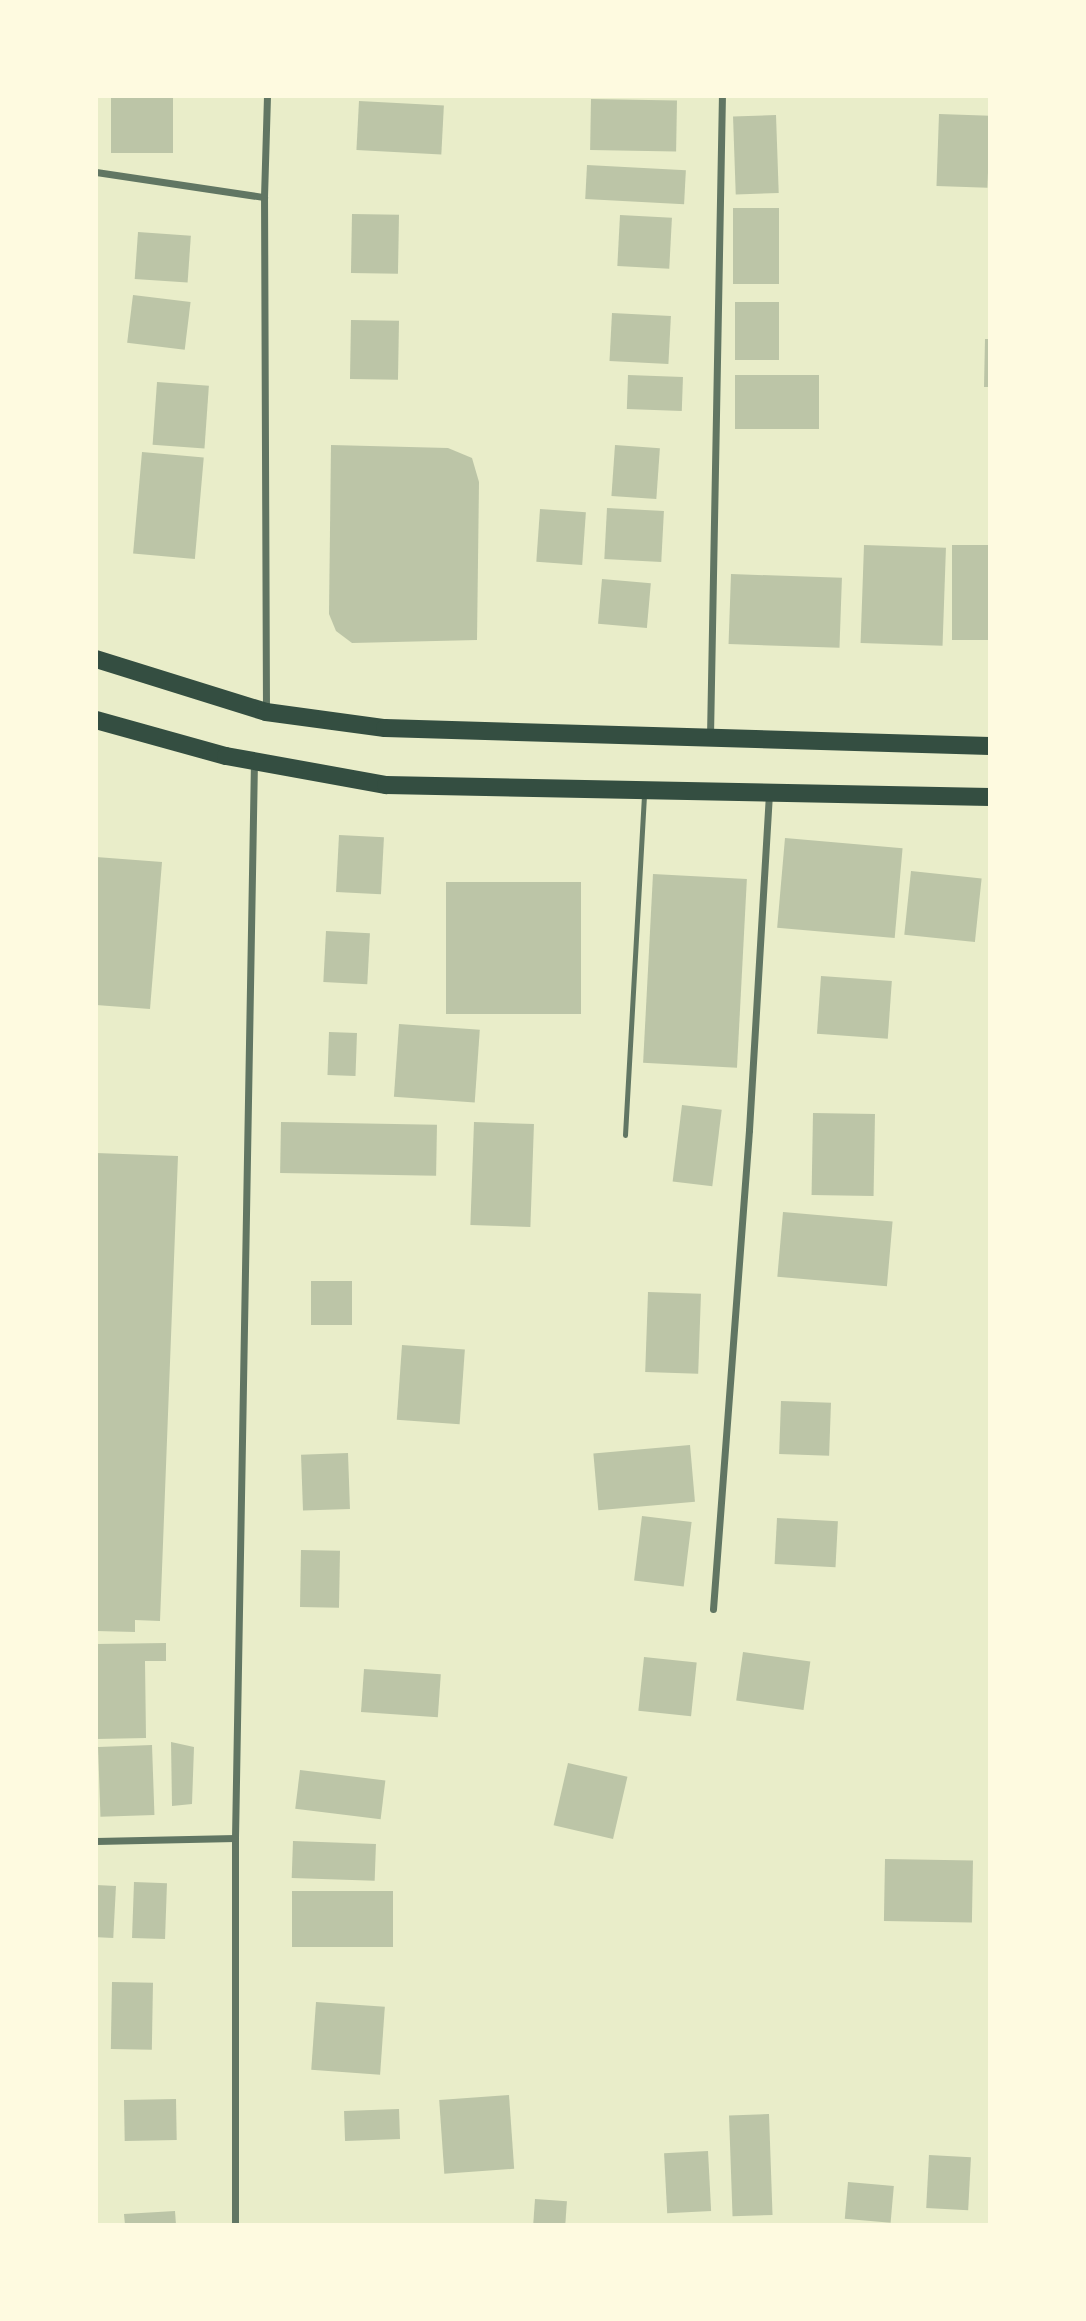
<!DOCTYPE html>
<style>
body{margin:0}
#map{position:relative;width:1086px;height:2321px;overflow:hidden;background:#e9edc9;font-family:Arial,sans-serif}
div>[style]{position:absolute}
.building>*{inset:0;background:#bcc5a7;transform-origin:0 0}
.service>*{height:5px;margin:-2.5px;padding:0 2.5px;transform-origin:2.5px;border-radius:2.5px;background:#617663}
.minor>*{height:7px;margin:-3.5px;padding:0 3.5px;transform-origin:3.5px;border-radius:3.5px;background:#617663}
.primary>*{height:18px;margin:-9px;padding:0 9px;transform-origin:9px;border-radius:9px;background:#344e41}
span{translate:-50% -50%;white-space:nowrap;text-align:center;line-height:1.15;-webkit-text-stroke:5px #fefae0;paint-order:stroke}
.frame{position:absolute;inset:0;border:98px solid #fefae0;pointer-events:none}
</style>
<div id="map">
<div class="building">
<div style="left:111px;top:96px;width:62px;height:57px"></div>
<div style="left:591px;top:99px;width:86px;height:51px;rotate:1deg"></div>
<div style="left:359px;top:101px;width:85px;height:49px;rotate:3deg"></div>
<div style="left:939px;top:114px;width:51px;height:72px;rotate:2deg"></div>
<div style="left:776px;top:115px;width:78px;height:43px;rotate:88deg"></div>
<div style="left:587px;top:165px;width:99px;height:34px;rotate:3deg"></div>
<div style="left:733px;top:208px;width:46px;height:76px"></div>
<div style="left:352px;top:214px;width:47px;height:59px;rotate:1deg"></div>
<div style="left:620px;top:215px;width:52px;height:51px;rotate:3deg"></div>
<div style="left:138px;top:232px;width:53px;height:47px;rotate:4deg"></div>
<div style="left:133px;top:295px;width:58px;height:48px;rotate:7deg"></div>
<div style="left:735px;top:302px;width:44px;height:58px"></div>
<div style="left:612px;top:313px;width:59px;height:48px;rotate:3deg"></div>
<div style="left:351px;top:320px;width:48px;height:59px;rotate:1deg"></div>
<div style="clip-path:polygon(985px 339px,990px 339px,990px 387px,984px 387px)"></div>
<div style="left:628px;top:375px;width:55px;height:34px;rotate:2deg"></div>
<div style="left:735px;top:375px;width:84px;height:54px"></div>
<div style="left:157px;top:382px;width:52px;height:63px;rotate:4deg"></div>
<div style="clip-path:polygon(331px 445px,448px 448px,472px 458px,479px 482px,477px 640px,352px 643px,336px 631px,329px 614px)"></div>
<div style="left:615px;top:445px;width:45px;height:51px;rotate:4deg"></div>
<div style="left:142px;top:452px;width:62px;height:102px;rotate:5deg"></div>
<div style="left:607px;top:508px;width:57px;height:51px;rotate:3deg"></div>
<div style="left:540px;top:509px;width:46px;height:53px;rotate:4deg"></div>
<div style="left:864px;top:545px;width:82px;height:98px;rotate:2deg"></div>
<div style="left:952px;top:545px;width:38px;height:95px"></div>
<div style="left:731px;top:574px;width:111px;height:70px;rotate:2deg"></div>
<div style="left:602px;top:579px;width:49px;height:45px;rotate:5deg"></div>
<div style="left:339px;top:835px;width:45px;height:57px;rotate:3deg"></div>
<div style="left:785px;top:838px;width:118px;height:90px;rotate:5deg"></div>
<div style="clip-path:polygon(96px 857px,162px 862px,150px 1009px,96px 1005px)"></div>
<div style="left:911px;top:871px;width:71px;height:64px;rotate:6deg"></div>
<div style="left:653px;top:874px;width:94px;height:189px;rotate:3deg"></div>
<div style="left:446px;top:882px;width:135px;height:132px"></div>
<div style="left:326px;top:931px;width:44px;height:51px;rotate:3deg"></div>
<div style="left:821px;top:976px;width:71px;height:58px;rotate:4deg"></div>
<div style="left:399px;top:1024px;width:81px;height:73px;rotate:4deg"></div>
<div style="left:329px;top:1032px;width:28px;height:43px;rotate:2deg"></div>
<div style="left:682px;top:1105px;width:40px;height:77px;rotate:7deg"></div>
<div style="left:813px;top:1113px;width:62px;height:82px;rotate:1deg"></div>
<div style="left:281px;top:1122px;width:156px;height:51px;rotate:1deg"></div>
<div style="left:474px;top:1122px;width:60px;height:103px;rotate:2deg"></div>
<div style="clip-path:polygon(96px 1153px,178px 1156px,160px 1621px,135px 1620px,135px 1632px,96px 1631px)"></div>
<div style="left:783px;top:1212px;width:110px;height:65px;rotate:5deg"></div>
<div style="left:311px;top:1281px;width:41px;height:44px"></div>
<div style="left:648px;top:1292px;width:53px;height:80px;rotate:2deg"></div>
<div style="left:402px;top:1345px;width:63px;height:75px;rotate:4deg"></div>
<div style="left:781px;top:1401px;width:50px;height:53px;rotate:2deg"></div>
<div style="left:690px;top:1445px;width:57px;height:97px;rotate:85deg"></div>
<div style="left:348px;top:1453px;width:56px;height:47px;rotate:88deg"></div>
<div style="left:642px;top:1516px;width:50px;height:65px;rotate:7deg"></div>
<div style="left:777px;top:1518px;width:61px;height:46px;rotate:3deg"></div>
<div style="left:301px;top:1550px;width:39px;height:57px;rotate:1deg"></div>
<div style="clip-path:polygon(166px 1643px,166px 1661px,145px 1661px,146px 1738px,96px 1739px,96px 1644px)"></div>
<div style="left:743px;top:1652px;width:68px;height:49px;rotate:8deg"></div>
<div style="left:644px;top:1657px;width:53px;height:54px;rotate:6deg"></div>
<div style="left:364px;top:1669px;width:77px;height:43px;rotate:4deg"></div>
<div style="clip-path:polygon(171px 1742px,194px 1747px,192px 1804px,172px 1806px)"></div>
<div style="left:152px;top:1745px;width:70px;height:54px;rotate:88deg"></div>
<div style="left:568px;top:1763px;width:61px;height:64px;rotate:13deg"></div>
<div style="left:300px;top:1770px;width:86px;height:39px;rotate:7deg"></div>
<div style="left:293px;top:1841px;width:83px;height:37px;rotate:2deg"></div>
<div style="left:885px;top:1859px;width:88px;height:62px;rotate:1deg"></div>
<div style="left:134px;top:1882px;width:33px;height:56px;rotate:2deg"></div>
<div style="left:96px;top:1885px;width:20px;height:52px;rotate:3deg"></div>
<div style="left:393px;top:1891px;width:56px;height:101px;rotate:90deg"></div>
<div style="left:112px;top:1982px;width:41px;height:67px;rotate:1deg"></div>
<div style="left:316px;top:2002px;width:69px;height:68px;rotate:4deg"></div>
<div style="left:509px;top:2095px;width:74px;height:70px;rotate:86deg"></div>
<div style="left:176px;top:2099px;width:41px;height:52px;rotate:89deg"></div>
<div style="left:399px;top:2109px;width:30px;height:55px;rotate:88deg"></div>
<div style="left:769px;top:2114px;width:101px;height:40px;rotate:88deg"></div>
<div style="left:708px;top:2151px;width:60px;height:44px;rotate:87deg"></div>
<div style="left:929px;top:2155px;width:42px;height:53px;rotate:3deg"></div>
<div style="left:848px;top:2182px;width:46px;height:37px;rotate:5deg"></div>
<div style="left:535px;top:2199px;width:32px;height:26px;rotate:4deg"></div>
<div style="clip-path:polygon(175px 2211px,176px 2225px,125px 2225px,124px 2214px)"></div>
</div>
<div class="service">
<div style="left:625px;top:1135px;width:344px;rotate:-86.8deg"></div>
</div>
<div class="minor">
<div style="left:96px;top:172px;width:170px;rotate:8.5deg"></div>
<div style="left:266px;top:711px;width:514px;rotate:-90.22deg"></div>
<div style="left:264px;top:197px;width:101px;rotate:-88.3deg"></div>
<div style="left:710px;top:736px;width:640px;rotate:-88.93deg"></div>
<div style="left:713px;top:1609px;width:480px;rotate:-85.7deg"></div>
<div style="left:749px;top:1130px;width:338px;rotate:-86.6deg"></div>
<div style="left:96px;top:1841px;width:139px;rotate:-1.2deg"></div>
<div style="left:235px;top:2225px;width:387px;rotate:-90deg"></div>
<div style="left:235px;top:1838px;width:1075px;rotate:-88.99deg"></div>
</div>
<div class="primary">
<div style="left:96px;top:659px;width:178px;rotate:17.3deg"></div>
<div style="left:266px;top:712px;width:120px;rotate:7.7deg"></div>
<div style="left:385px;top:728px;width:605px;rotate:1.7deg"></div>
<div style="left:96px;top:720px;width:135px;rotate:15.5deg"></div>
<div style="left:226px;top:756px;width:163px;rotate:10.3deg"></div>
<div style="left:386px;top:785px;width:604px;rotate:1.14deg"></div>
</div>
<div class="frame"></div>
</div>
